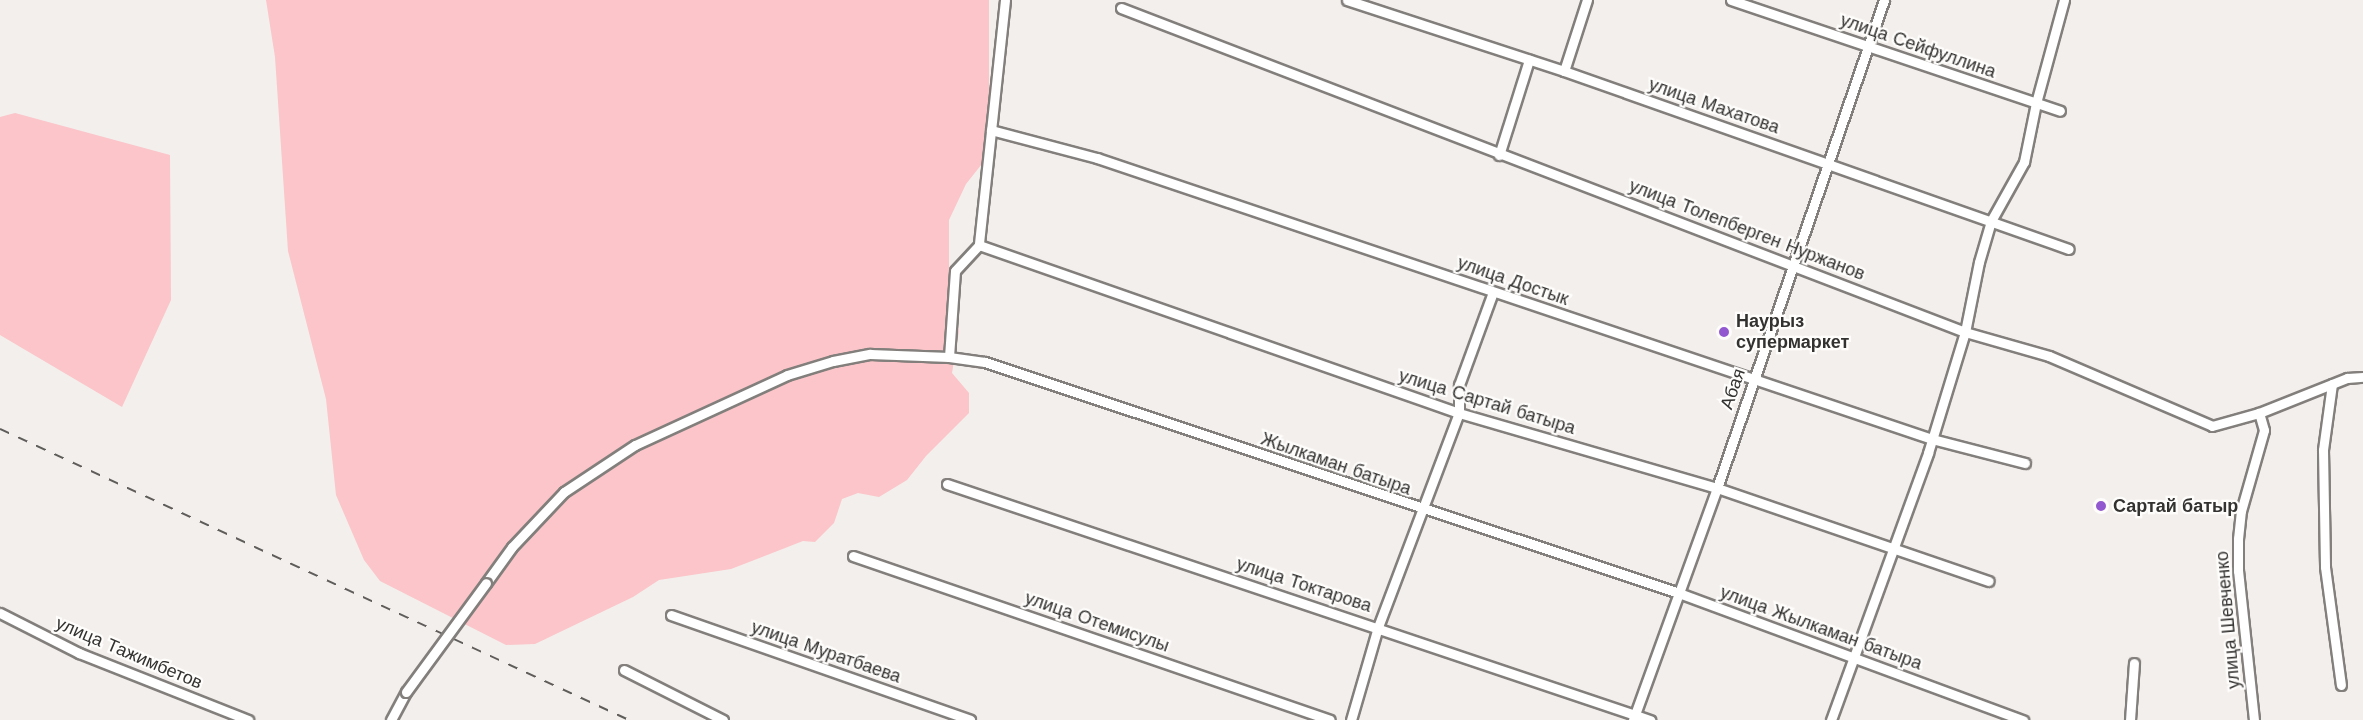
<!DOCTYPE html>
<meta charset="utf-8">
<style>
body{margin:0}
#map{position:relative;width:2363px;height:720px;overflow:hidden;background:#f3efec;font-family:"Work Sans",sans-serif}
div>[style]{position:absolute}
.green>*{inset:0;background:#fbc5c9}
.roads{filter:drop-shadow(2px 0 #827f7c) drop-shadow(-2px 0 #827f7c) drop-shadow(0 2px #827f7c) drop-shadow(0 -2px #827f7c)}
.minor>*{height:9px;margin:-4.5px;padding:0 4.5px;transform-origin:4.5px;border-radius:4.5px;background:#fff}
.rail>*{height:2px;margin-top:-1px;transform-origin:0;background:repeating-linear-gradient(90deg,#5f5d5b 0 10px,transparent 0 20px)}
.bridges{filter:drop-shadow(2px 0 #827f7c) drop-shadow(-2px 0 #827f7c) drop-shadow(0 2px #827f7c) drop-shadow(0 -2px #827f7c)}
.minor-bridge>*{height:9px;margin:-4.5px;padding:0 4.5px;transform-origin:4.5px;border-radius:4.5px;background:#fff}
.dots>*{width:16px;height:16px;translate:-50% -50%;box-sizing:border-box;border:3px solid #fefdfc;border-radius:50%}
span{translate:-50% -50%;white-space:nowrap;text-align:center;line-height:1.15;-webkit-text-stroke:4.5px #fefdfc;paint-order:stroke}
.street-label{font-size:18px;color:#333230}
.poi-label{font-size:18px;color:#333230;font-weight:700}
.left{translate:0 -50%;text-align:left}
</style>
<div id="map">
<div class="green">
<div style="clip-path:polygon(266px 0,989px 0,989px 155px,966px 184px,949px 220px,949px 273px,959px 331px,952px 373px,969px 393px,969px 413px,926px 456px,907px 480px,879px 497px,858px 493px,842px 499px,834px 523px,815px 542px,803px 541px,731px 569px,659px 580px,633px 597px,535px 644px,506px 645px,380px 581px,364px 560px,336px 495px,326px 399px,288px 251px,275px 57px)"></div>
<div style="clip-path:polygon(15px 113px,170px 155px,171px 300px,122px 407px,0 335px,0 117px)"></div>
</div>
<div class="roads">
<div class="minor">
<div style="left:1005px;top:0;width:246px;rotate:96.1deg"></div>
<div style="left:979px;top:245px;width:35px;rotate:133deg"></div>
<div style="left:955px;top:271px;width:86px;rotate:94deg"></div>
<div style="left:949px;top:357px;width:36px;rotate:8deg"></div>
<div style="left:985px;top:362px;width:731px;rotate:18.41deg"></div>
<div style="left:1679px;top:593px;width:367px;rotate:20.3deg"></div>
<div style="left:1347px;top:0;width:228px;rotate:18.1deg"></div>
<div style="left:1564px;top:71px;width:535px;rotate:19.42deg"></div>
<div style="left:1731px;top:0;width:347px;rotate:18.6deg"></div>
<div style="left:1121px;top:8px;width:904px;rotate:21deg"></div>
<div style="left:1965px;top:332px;width:87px;rotate:15.9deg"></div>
<div style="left:2049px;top:356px;width:177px;rotate:23.2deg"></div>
<div style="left:2212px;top:426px;width:49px;rotate:-15.5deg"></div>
<div style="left:2259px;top:413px;width:95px;rotate:-21.7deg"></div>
<div style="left:2347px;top:378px;width:16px;rotate:-4deg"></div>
<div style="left:1564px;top:71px;width:75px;rotate:-72.1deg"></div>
<div style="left:991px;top:130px;width:110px;rotate:14.8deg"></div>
<div style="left:1097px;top:158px;width:881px;rotate:18.6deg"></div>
<div style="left:1932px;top:439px;width:96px;rotate:14.5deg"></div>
<div style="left:1499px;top:155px;width:100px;rotate:-72.5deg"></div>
<div style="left:979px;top:245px;width:509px;rotate:19.29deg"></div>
<div style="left:1459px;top:413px;width:269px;rotate:16.2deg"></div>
<div style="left:1717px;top:488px;width:287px;rotate:18.9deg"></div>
<div style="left:2332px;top:384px;width:67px;rotate:97.8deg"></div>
<div style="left:2323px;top:450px;width:117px;rotate:89deg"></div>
<div style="left:2325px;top:567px;width:119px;rotate:82.3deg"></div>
<div style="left:947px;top:484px;width:742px;rotate:18.56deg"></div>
<div style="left:853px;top:556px;width:504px;rotate:18.97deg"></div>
<div style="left:486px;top:583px;width:44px;rotate:-54.2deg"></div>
<div style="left:512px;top:547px;width:76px;rotate:-46.6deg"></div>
<div style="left:564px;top:492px;width:85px;rotate:-33.5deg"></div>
<div style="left:635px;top:445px;width:167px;rotate:-24.7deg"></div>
<div style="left:787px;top:375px;width:48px;rotate:-16.9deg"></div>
<div style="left:833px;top:361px;width:38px;rotate:-11deg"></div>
<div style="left:870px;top:354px;width:79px;rotate:2.2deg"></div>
<div style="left:0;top:613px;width:89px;rotate:26.9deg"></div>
<div style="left:79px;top:653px;width:182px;rotate:21.6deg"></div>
<div style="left:671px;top:615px;width:317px;rotate:19.3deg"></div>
<div style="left:624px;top:670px;width:111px;rotate:26.8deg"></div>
<div style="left:391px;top:720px;width:32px;rotate:-62deg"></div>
<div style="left:1351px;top:720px;width:97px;rotate:-73.8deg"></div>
<div style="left:1378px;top:627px;width:229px;rotate:-69.3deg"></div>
<div style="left:1459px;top:413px;width:28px;rotate:-90deg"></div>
<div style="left:1459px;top:385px;width:99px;rotate:-69.9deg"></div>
<div style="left:1633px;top:720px;width:247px;rotate:-70.1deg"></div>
<div style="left:1717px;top:488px;width:516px;rotate:-71.11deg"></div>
<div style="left:1831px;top:720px;width:284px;rotate:-70deg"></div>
<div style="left:1928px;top:453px;width:127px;rotate:-73deg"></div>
<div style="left:1965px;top:332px;width:71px;rotate:-78.7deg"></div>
<div style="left:1979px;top:262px;width:43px;rotate:-73.7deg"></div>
<div style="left:1991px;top:221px;width:68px;rotate:-60.8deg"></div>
<div style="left:2024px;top:162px;width:60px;rotate:-78.5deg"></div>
<div style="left:2036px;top:103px;width:107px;rotate:-74.8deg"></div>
<div style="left:2130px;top:720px;width:57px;rotate:-86deg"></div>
<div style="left:2254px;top:720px;width:150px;rotate:-96.1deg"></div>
<div style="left:2238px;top:571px;width:32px;rotate:-90deg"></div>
<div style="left:2238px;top:539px;width:28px;rotate:-84deg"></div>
<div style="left:2241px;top:511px;width:84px;rotate:-74.1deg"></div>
<div style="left:2264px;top:430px;width:18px;rotate:-106deg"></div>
</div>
</div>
<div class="rail">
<div style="left:0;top:429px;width:693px;rotate:24.83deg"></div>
</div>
<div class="bridges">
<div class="minor-bridge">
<div style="left:406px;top:692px;width:135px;rotate:-53.7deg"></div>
</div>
</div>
<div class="dots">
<div style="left:1724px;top:332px;background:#9258cf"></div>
<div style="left:2101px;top:506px;background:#9258cf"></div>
</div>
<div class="street-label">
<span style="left:1918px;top:46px;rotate:19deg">улица Сейфуллина</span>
<span style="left:1714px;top:106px;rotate:19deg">улица Махатова</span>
<span style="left:1747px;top:230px;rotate:21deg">улица Толепберген Нуржанов</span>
<span style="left:1513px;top:281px;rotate:19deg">улица Достык</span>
<span style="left:1733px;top:389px;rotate:-71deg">Абая</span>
<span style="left:1487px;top:402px;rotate:17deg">улица Сартай батыра</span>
<span style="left:1336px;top:464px;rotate:19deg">Жылкаман батыра</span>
<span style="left:1304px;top:585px;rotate:18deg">улица Токтарова</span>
<span style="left:2228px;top:620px;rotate:-95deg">улица Шевченко</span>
<span style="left:1097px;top:622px;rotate:19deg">улица Отемисулы</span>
<span style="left:1821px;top:628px;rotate:20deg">улица Жылкаман батыра</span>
<span style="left:826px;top:652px;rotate:19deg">улица Муратбаева</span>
<span style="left:129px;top:653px;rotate:23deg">улица Тажимбетов</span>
</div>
<div class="poi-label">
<span class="left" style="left:1736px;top:332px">Наурыз<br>супермаркет</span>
<span class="left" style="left:2113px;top:506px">Сартай батыр</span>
</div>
</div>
